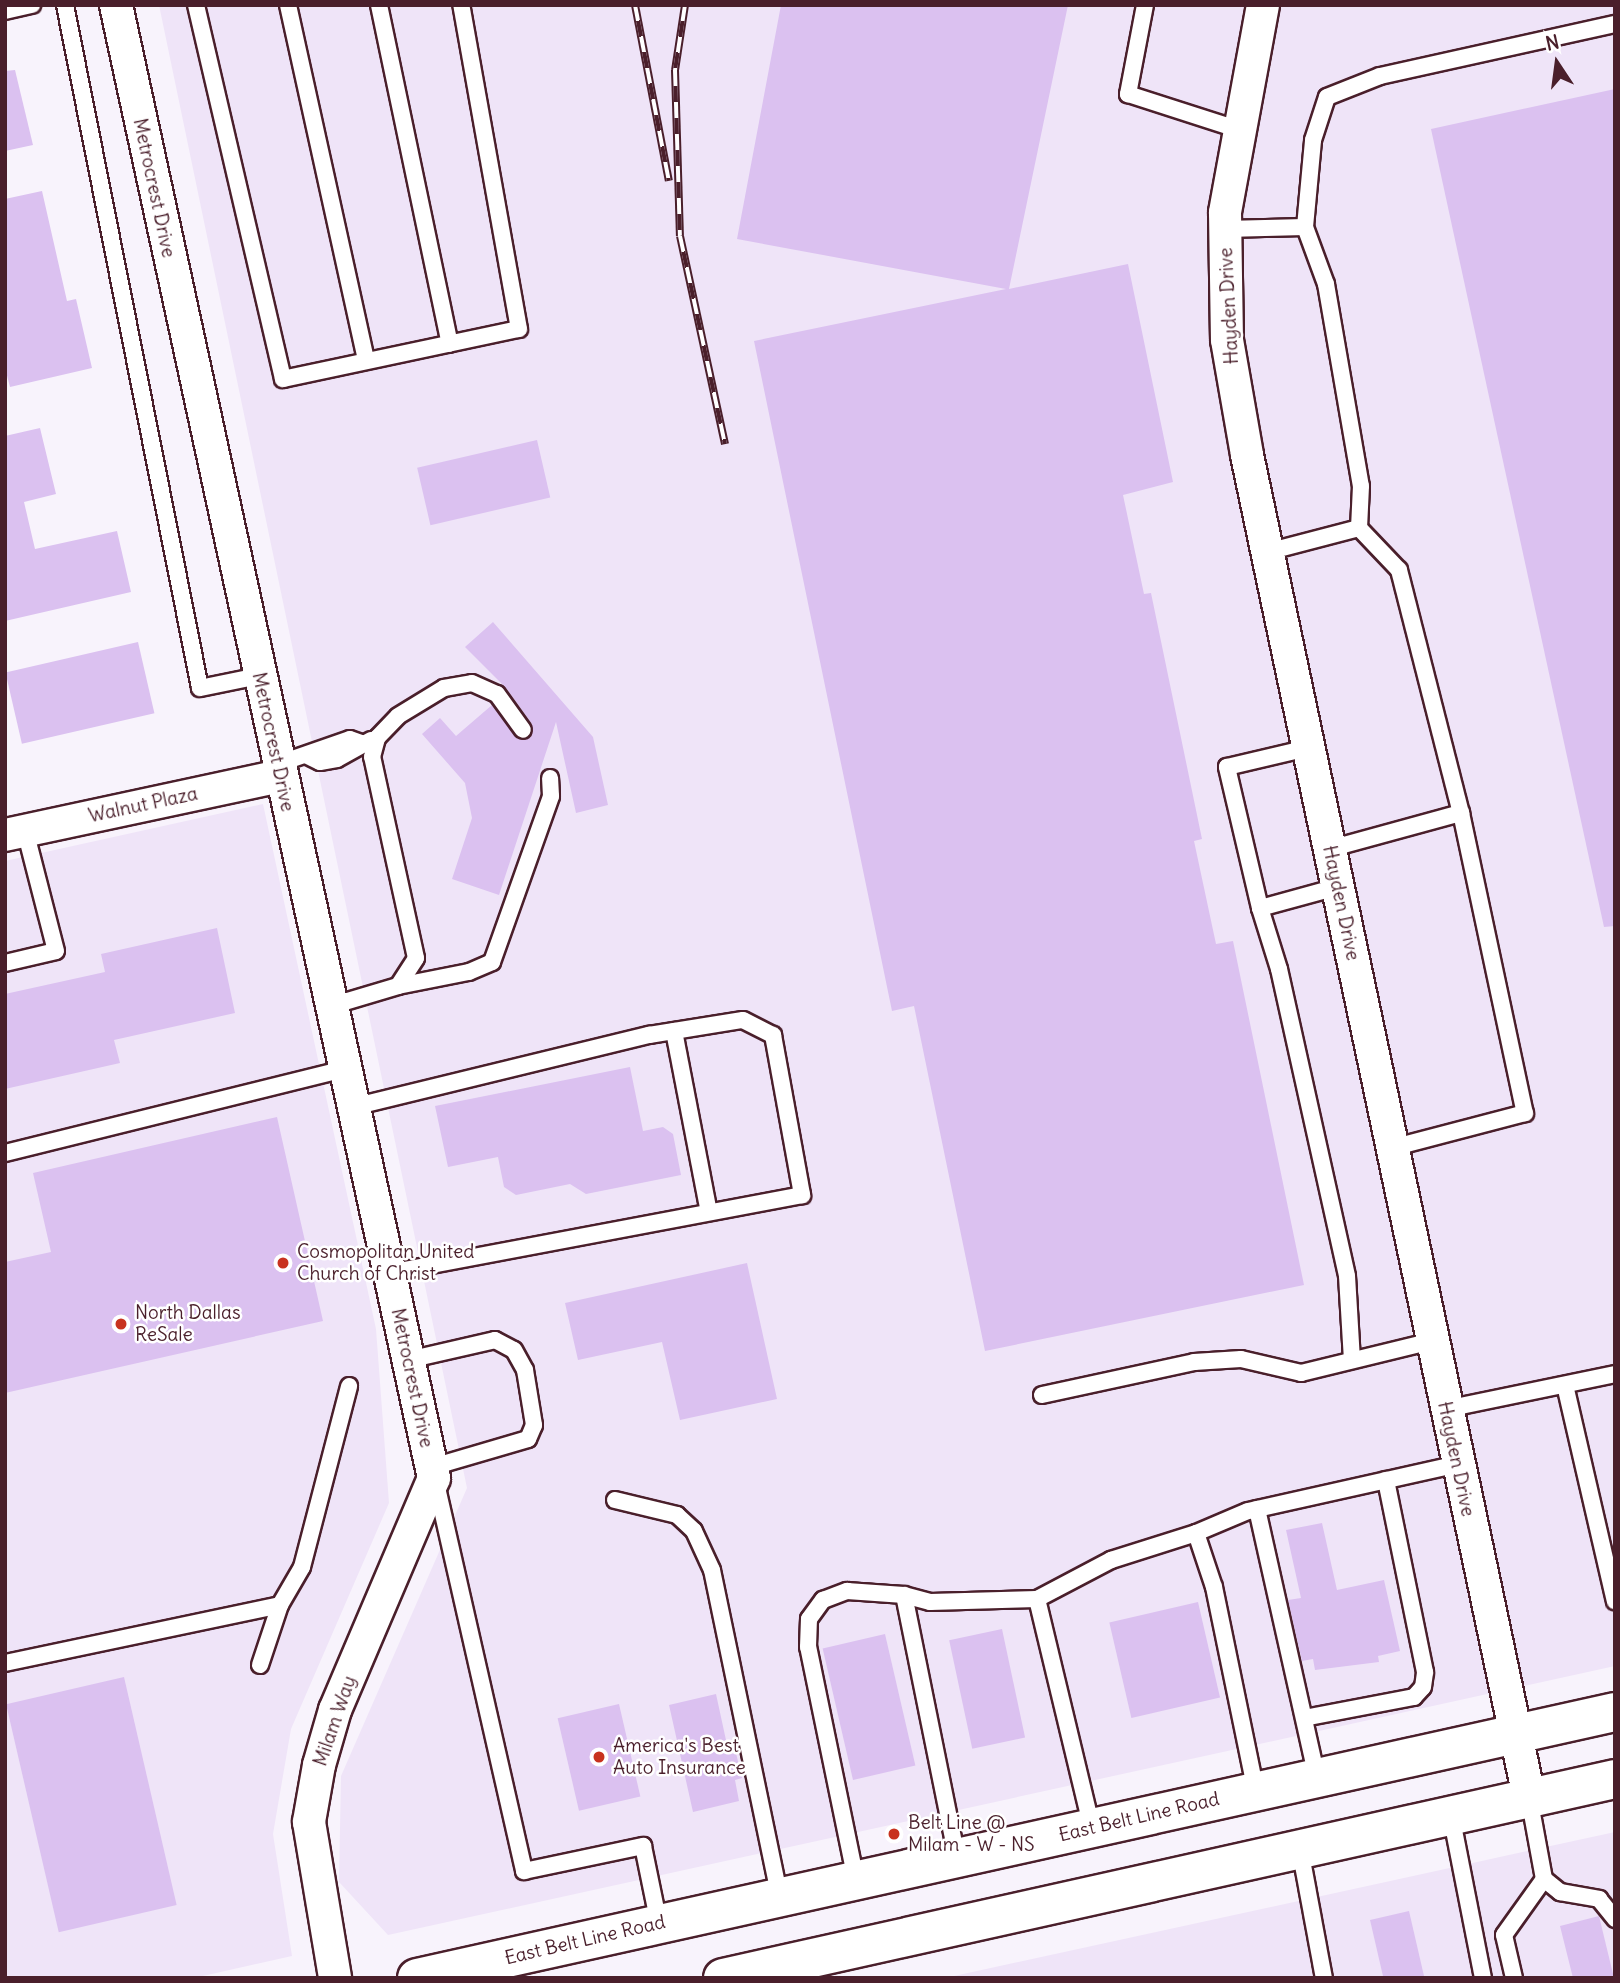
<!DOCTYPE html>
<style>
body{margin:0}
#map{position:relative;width:1620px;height:1983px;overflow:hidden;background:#f8f3fc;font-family:Delius,sans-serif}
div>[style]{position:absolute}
.built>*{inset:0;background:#efe4f8}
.building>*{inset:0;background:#dbc1f0;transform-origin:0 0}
.roads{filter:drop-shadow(2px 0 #4a1f2b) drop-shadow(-2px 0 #4a1f2b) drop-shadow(0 2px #4a1f2b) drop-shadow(0 -2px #4a1f2b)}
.lane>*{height:16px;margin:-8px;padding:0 8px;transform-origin:8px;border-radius:8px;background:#fff}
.street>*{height:32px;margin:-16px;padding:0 16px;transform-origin:16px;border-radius:16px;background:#fff}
.primary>*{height:38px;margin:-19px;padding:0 19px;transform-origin:19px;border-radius:19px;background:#fff}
.rail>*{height:8px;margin-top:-4px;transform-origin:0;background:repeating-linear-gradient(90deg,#fff 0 16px,#4a1f2b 0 32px);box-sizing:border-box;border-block:2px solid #4a1f2b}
.dots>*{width:19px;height:19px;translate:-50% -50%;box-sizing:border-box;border:4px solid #fff;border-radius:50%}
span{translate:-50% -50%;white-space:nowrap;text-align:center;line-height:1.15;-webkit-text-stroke:5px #fff;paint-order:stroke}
.street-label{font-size:19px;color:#4a1f2b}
.poi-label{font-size:19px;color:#4a1f2b}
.left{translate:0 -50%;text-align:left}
.frame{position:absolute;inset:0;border:7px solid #4a1f2b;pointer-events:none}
.north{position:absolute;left:1522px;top:28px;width:70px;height:70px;-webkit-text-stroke:5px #fff;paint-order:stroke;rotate:347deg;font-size:19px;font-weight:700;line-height:28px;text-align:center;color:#4a1f2b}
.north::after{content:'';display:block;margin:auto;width:24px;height:32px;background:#4a1f2b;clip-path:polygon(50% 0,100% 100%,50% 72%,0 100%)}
</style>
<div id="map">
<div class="built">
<div style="clip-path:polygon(159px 5px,1615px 5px,1615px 1666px,388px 1935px,339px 1882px,341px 1776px,467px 1488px)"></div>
<div style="clip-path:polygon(263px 804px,376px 1329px,389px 1503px,291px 1729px,273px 1834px,292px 1956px,194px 1978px,5px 1978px,5px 861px)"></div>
<div style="clip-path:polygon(1615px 1832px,1615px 1978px,945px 1978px,1468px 1864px)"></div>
</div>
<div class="building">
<div style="clip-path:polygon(781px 5px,1068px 5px,1009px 289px,1128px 264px,1173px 482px,1123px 495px,1144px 594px,1151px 593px,1202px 839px,1194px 841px,1216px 944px,1233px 941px,1304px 1285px,985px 1351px,914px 1006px,892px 1011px,754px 341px,1006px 289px,737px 239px)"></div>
<div style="clip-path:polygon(15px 70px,33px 145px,5px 151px,5px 71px)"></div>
<div style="clip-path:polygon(1615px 89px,1615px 926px,1604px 927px,1431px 129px)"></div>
<div style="clip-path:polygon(42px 191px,67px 301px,76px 299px,92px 368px,10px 387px,5px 368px,5px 199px)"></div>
<div style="clip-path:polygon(40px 428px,56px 494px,24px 502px,35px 549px,117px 531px,131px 592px,5px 621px,5px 436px)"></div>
<div style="left:537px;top:440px;width:59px;height:123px;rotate:77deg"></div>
<div style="clip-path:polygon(493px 622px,593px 737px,608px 805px,576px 813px,556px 722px,499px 895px,452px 879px,472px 818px,465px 783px,422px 734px,440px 718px,456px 736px,492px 705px,518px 739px,532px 735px,532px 724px,506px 688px,465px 647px)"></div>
<div style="left:138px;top:642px;width:73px;height:136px;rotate:77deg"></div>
<div style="clip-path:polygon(217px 928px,235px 1013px,114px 1040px,120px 1063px,5px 1089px,5px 994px,105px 972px,101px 954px)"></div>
<div style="clip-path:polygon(630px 1067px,643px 1131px,663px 1127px,673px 1134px,681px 1175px,586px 1194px,570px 1184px,516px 1195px,504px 1187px,498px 1157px,448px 1167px,435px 1106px)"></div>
<div style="clip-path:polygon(277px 1117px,323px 1321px,5px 1393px,5px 1262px,51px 1252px,33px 1173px)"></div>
<div style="clip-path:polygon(747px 1263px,777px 1399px,680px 1420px,662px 1342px,578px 1360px,565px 1303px)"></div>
<div style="clip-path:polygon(1322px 1523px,1337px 1590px,1384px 1580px,1400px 1651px,1378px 1656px,1379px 1662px,1315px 1670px,1313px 1659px,1302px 1661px,1288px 1600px,1301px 1598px,1286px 1530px)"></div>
<div style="left:1198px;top:1602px;width:98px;height:91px;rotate:77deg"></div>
<div style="left:1002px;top:1629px;width:111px;height:54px;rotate:78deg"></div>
<div style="left:885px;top:1634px;width:135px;height:64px;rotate:77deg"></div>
<div style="left:124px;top:1677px;width:234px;height:121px;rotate:77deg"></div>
<div style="clip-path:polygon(716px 1694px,729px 1754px,736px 1753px,742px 1778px,735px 1780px,739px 1801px,693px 1812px,669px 1705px)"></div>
<div style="left:619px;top:1704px;width:95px;height:63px;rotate:77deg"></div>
<div style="left:1409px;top:1911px;width:69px;height:40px;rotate:77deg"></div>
<div style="clip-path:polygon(1599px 1916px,1614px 1978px,1573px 1978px,1560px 1926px)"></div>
</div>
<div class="roads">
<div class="lane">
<div style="left:65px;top:5px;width:696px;rotate:78.82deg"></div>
<div style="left:200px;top:688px;width:60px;rotate:-11.5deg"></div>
<div style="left:196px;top:5px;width:384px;rotate:76.9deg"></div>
<div style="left:283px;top:379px;width:241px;rotate:-12deg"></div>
<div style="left:519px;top:329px;width:329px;rotate:-100.1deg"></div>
<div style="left:288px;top:5px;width:364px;rotate:77.6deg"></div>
<div style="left:379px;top:5px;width:346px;rotate:78.2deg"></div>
<div style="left:1145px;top:5px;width:91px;rotate:100.8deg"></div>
<div style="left:1128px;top:94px;width:118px;rotate:17.8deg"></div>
<div style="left:5px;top:11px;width:28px;rotate:-13deg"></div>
<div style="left:1305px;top:227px;width:87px;rotate:-84.7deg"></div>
<div style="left:1313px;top:140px;width:45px;rotate:-72deg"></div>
<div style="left:1327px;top:97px;width:57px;rotate:-21.6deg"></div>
<div style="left:1380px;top:76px;width:241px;rotate:-12.5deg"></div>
<div style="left:1225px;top:229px;width:80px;rotate:-1.4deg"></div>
<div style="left:1305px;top:227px;width:61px;rotate:69.8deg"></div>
<div style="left:1326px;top:284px;width:205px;rotate:80.2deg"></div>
<div style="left:1361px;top:486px;width:42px;rotate:92.7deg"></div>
<div style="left:1359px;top:528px;width:95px;rotate:165.4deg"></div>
<div style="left:1359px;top:528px;width:58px;rotate:46.4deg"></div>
<div style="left:1399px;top:570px;width:251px;rotate:75.7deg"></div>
<div style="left:308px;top:756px;width:13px;rotate:27deg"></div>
<div style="left:320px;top:762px;width:17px;rotate:-10deg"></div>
<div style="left:337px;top:759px;width:39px;rotate:-29deg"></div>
<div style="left:278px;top:764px;width:76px;rotate:-19.1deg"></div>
<div style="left:350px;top:739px;width:12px;rotate:20deg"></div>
<div style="left:1329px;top:849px;width:137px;rotate:-15.3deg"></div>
<div style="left:1461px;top:813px;width:307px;rotate:78deg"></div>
<div style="left:1525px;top:1113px;width:138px;rotate:165.3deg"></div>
<div style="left:1337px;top:887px;width:80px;rotate:164.7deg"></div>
<div style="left:1260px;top:908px;width:64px;rotate:72.7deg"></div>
<div style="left:1279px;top:969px;width:314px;rotate:77.5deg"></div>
<div style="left:1347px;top:1276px;width:84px;rotate:86.6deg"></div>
<div style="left:1260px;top:908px;width:145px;rotate:-103.2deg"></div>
<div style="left:1227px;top:767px;width:83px;rotate:-13.2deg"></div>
<div style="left:5px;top:963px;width:52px;rotate:-13.2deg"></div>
<div style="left:56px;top:951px;width:125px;rotate:-104.4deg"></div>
<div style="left:398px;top:986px;width:72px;rotate:-11.2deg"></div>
<div style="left:469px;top:972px;width:25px;rotate:-23deg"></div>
<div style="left:492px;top:962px;width:176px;rotate:-70.4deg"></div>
<div style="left:551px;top:796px;width:18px;rotate:-93deg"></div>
<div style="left:331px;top:1006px;width:70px;rotate:-16.6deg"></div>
<div style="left:398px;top:986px;width:33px;rotate:-57deg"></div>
<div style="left:416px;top:958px;width:206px;rotate:-102.3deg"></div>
<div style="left:372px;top:757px;width:20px;rotate:-75deg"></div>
<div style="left:377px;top:738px;width:30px;rotate:-46deg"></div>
<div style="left:398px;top:716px;width:54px;rotate:-31.3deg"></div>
<div style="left:444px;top:688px;width:28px;rotate:-10deg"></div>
<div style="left:472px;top:683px;width:27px;rotate:24deg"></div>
<div style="left:497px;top:694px;width:44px;rotate:54.2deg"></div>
<div style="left:674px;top:1031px;width:184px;rotate:79.1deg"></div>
<div style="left:353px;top:1107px;width:305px;rotate:-13.7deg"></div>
<div style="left:649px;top:1035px;width:95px;rotate:-9.1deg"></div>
<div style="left:743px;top:1020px;width:34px;rotate:27deg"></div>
<div style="left:773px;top:1035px;width:163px;rotate:79.7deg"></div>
<div style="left:802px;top:1195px;width:420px;rotate:169.3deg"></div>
<div style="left:5px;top:1153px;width:350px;rotate:-13.9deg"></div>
<div style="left:408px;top:1360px;width:89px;rotate:-12.9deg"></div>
<div style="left:495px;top:1340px;width:21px;rotate:28deg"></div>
<div style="left:514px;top:1350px;width:23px;rotate:61deg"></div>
<div style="left:525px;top:1370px;width:56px;rotate:80.7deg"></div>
<div style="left:534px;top:1425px;width:15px;rotate:113deg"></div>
<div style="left:528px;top:1439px;width:100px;rotate:163.7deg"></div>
<div style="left:1565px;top:1385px;width:222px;rotate:77deg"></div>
<div style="left:1042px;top:1395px;width:156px;rotate:-12.2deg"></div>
<div style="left:1194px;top:1362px;width:47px;rotate:-3.7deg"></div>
<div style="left:1241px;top:1359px;width:62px;rotate:13.1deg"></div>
<div style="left:1301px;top:1373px;width:135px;rotate:-13.7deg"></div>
<div style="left:1446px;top:1409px;width:173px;rotate:-11.7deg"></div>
<div style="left:436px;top:1483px;width:398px;rotate:77.2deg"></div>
<div style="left:524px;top:1871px;width:122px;rotate:-11.9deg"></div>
<div style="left:643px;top:1846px;width:80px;rotate:78.4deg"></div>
<div style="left:615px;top:1500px;width:64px;rotate:13.6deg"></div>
<div style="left:677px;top:1515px;width:23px;rotate:43deg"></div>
<div style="left:694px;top:1531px;width:43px;rotate:65.2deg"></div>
<div style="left:712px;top:1570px;width:334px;rotate:78.3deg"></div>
<div style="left:1257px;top:1509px;width:276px;rotate:77.4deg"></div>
<div style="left:1196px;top:1533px;width:56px;rotate:-22.9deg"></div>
<div style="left:1248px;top:1511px;width:215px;rotate:-12.6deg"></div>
<div style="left:904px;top:1595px;width:267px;rotate:78.6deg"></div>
<div style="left:1037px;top:1599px;width:84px;rotate:-27.8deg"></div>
<div style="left:1111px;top:1560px;width:89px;rotate:-17.6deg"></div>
<div style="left:1196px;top:1533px;width:57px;rotate:71.6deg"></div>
<div style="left:1214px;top:1587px;width:208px;rotate:78.4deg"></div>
<div style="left:5px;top:1663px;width:281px;rotate:-11.9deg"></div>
<div style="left:260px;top:1665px;width:63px;rotate:-71.6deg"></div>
<div style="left:280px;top:1605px;width:44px;rotate:-59.9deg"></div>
<div style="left:302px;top:1567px;width:187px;rotate:-75.4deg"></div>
<div style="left:1304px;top:1718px;width:112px;rotate:-10.8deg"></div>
<div style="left:1414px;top:1697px;width:13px;rotate:-48deg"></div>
<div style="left:1423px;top:1687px;width:15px;rotate:-82deg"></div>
<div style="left:1425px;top:1672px;width:196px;rotate:-101.5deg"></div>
<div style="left:1451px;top:1815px;width:166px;rotate:78.9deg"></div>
<div style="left:1300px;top:1849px;width:131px;rotate:79.5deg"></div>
<div style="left:1544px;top:1879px;width:21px;rotate:39deg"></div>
<div style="left:1560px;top:1892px;width:40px;rotate:10deg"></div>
<div style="left:1599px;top:1899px;width:26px;rotate:51deg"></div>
<div style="left:856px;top:1880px;width:238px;rotate:-101.6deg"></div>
<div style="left:808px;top:1647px;width:28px;rotate:-88deg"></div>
<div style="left:809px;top:1619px;width:24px;rotate:-54deg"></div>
<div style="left:823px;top:1600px;width:26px;rotate:-21deg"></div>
<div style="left:847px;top:1591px;width:57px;rotate:4deg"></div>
<div style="left:904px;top:1595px;width:27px;rotate:15deg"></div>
<div style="left:930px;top:1602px;width:107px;rotate:-1.6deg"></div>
<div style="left:1037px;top:1599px;width:236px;rotate:76.5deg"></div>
<div style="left:1514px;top:1978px;width:44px;rotate:-103.1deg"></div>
<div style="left:1504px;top:1935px;width:69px;rotate:-54.5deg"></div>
<div style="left:1544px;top:1879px;width:83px;rotate:-100.4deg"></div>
</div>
<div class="street">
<div style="left:116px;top:5px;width:1507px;rotate:77.82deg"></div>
<div style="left:434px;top:1478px;width:252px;rotate:113.1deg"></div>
<div style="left:335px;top:1710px;width:57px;rotate:106.2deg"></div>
<div style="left:319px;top:1765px;width:58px;rotate:100deg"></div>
<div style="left:309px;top:1822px;width:158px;rotate:80.5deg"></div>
<div style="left:1263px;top:5px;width:211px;rotate:100.4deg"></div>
<div style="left:1225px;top:213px;width:127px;rotate:89.1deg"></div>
<div style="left:1227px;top:340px;width:117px;rotate:80.1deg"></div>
<div style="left:1247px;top:455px;width:1371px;rotate:78.13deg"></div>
<div style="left:5px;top:835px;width:281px;rotate:-12.1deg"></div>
</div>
<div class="primary">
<div style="left:417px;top:1978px;width:1227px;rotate:-12.52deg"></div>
<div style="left:723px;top:1978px;width:914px;rotate:-12.58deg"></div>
</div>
</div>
<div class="rail">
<div style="left:635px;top:5px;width:179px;rotate:79.1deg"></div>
<div style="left:685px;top:5px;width:66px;rotate:98.7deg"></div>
<div style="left:675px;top:70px;width:166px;rotate:88.3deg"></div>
<div style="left:680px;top:236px;width:213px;rotate:77.8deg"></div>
</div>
<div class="dots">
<div style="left:283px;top:1263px;background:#c8321e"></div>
<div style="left:121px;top:1324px;background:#c8321e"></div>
<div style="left:599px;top:1757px;background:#c8321e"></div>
<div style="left:894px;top:1834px;background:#c8321e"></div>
</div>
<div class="street-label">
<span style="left:154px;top:188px;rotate:78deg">Metrocrest Drive</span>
<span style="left:1229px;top:306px;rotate:-93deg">Hayden Drive</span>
<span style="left:273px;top:742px;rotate:78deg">Metrocrest Drive</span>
<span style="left:143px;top:805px;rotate:-12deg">Walnut Plaza</span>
<span style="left:1341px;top:903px;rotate:78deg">Hayden Drive</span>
<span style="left:412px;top:1378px;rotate:78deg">Metrocrest Drive</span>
<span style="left:1456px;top:1459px;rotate:78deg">Hayden Drive</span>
<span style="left:335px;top:1721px;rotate:-71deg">Milam Way</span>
<span style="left:1139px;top:1817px;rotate:-13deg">East Belt Line Road</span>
<span style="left:585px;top:1940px;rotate:-13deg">East Belt Line Road</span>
</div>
<div class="poi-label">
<span class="left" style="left:297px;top:1263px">Cosmopolitan United<br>Church of Christ</span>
<span class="left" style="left:135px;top:1324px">North Dallas<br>ReSale</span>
<span class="left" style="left:613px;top:1757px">America's Best<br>Auto Insurance</span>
<span class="left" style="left:908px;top:1834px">Belt Line @<br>Milam - W - NS</span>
</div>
<div class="frame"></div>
<div class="north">N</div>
</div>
